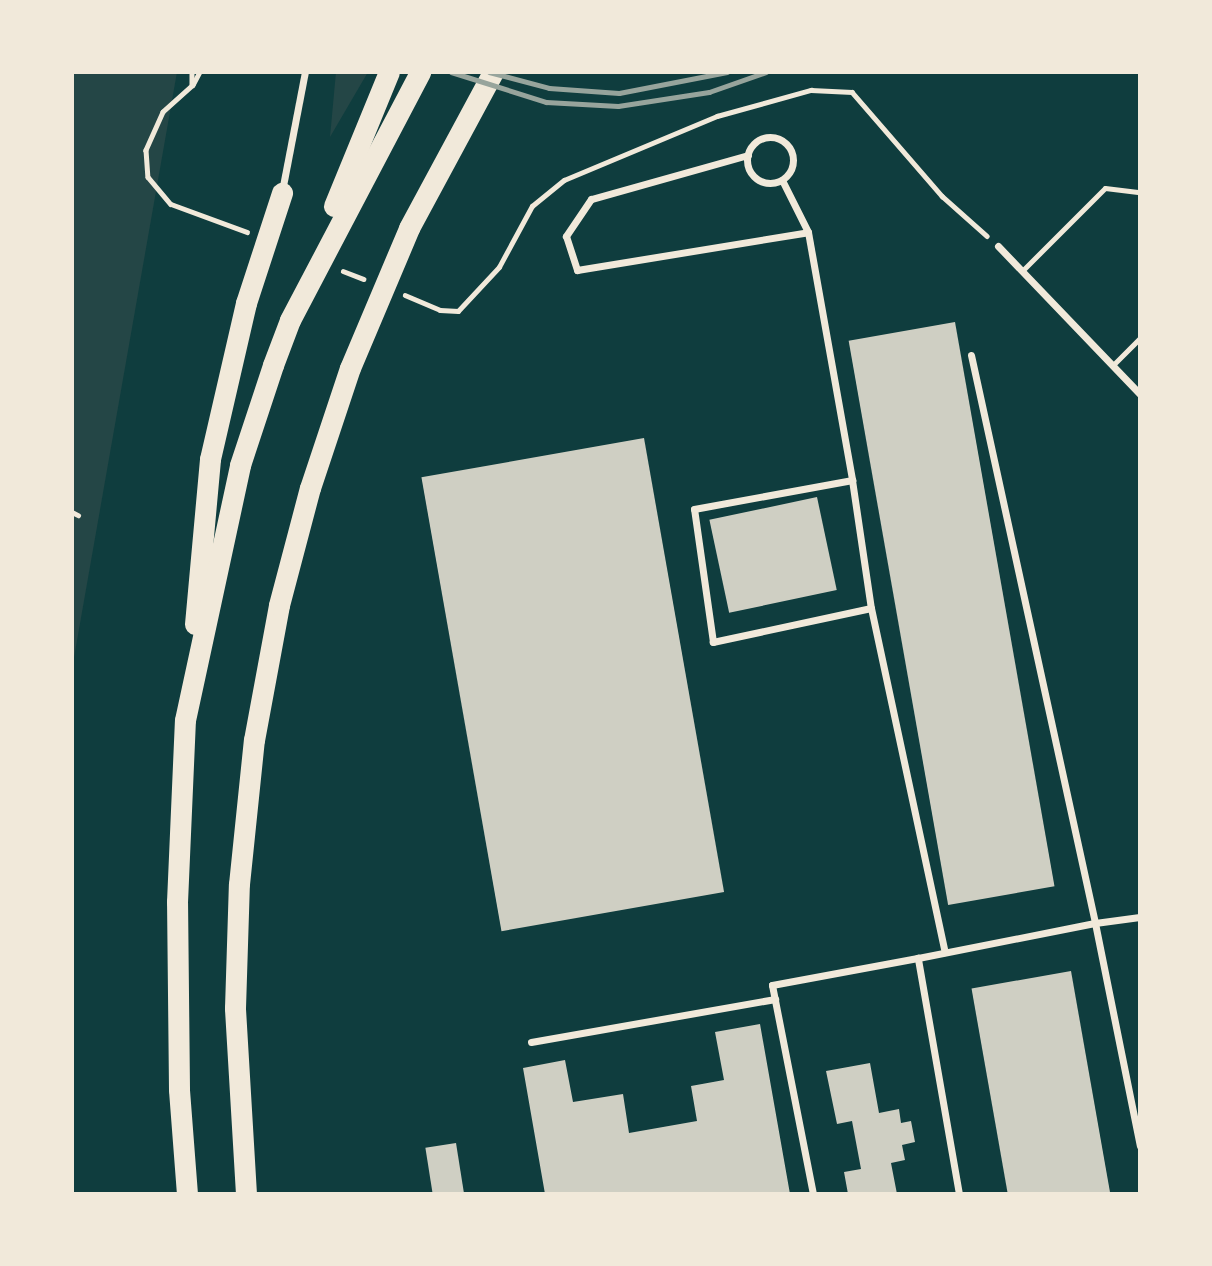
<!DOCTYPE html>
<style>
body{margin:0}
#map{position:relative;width:1212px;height:1266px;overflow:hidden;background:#0f3d3e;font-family:"Roboto Condensed",sans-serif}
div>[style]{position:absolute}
.green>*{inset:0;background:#244646}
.building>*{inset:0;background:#cfcfc3;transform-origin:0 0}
.path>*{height:4.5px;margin:-2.25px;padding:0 2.25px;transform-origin:2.25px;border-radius:2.25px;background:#f1e9da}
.service>*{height:5px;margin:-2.5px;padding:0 2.5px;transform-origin:2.5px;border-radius:2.5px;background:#f1e9da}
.minor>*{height:7px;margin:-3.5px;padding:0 3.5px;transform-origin:3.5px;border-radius:3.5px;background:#f1e9da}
.minor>.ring{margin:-3.5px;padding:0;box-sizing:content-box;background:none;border:7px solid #f1e9da;border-radius:50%}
.motorway>*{height:21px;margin:-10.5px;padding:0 10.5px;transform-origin:10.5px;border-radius:10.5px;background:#f1e9da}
.rail>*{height:5px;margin:-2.5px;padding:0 2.5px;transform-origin:2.5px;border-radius:2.5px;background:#97a49c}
span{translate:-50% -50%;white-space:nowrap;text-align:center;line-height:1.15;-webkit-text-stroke:5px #f1e9da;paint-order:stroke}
.frame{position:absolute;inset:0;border:74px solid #f1e9da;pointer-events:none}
</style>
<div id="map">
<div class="green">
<div style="clip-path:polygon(72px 72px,177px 72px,72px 669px)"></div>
<div style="clip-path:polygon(336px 72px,368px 72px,330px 137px)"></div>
</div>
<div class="building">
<div style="left:955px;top:322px;width:573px;height:108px;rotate:80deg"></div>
<div style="left:644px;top:438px;width:461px;height:226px;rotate:80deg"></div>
<div style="left:817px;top:497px;width:95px;height:110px;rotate:78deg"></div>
<div style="left:1071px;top:971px;width:226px;height:101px;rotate:80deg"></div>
<div style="clip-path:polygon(760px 1024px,790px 1194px,545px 1194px,523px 1068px,565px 1060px,573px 1102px,623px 1094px,629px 1133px,697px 1121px,691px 1086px,724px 1080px,715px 1032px)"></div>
<div style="clip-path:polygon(870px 1063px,879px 1113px,899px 1109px,901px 1123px,911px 1121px,915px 1142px,902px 1145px,905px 1160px,891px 1163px,897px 1194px,848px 1194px,844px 1172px,861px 1169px,852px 1121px,837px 1124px,826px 1071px)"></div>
<div style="left:456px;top:1143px;width:52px;height:31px;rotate:81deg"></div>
</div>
<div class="path">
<div style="left:192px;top:72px;width:12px;rotate:90deg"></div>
<div style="left:200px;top:72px;width:15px;rotate:118deg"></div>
<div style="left:193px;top:85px;width:40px;rotate:138deg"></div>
<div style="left:163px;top:112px;width:42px;rotate:114.1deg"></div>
<div style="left:146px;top:150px;width:27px;rotate:86deg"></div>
<div style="left:148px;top:177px;width:35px;rotate:50deg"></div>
<div style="left:171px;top:204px;width:81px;rotate:20.2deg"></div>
<div style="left:343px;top:271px;width:22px;rotate:21deg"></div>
<div style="left:405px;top:295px;width:38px;rotate:23deg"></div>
<div style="left:440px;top:310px;width:18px;rotate:3deg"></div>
<div style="left:458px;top:311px;width:60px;rotate:-47deg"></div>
<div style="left:499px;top:267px;width:69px;rotate:-61.6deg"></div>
<div style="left:532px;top:206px;width:41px;rotate:-39.1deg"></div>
<div style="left:564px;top:180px;width:166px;rotate:-22.7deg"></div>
<div style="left:717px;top:116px;width:98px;rotate:-15.5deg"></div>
<div style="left:811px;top:90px;width:41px;rotate:2.8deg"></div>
<div style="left:852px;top:92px;width:138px;rotate:49.1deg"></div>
<div style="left:942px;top:196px;width:60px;rotate:41.6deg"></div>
<div style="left:72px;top:512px;width:7px;rotate:27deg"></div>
</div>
<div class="service">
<div style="left:1022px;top:271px;width:117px;rotate:-45deg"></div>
<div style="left:1105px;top:188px;width:35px;rotate:7deg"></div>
<div style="left:1113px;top:365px;width:38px;rotate:-45deg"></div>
</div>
<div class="minor">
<div class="ring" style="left:747px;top:137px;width:39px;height:39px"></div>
<div style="left:748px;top:155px;width:163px;rotate:164.3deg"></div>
<div style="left:591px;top:199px;width:45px;rotate:124deg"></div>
<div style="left:566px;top:236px;width:36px;rotate:72deg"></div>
<div style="left:577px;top:270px;width:234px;rotate:-9.3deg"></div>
<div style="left:808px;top:232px;width:252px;rotate:79.9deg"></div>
<div style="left:852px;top:480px;width:129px;rotate:81.6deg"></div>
<div style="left:871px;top:608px;width:162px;rotate:167.9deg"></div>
<div style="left:713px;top:642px;width:134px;rotate:-98.1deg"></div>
<div style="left:694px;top:509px;width:161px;rotate:-10.4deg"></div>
<div style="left:782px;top:180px;width:58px;rotate:63.4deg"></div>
<div style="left:282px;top:191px;width:121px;rotate:-79.1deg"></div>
<div style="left:998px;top:246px;width:205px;rotate:46.2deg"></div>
<div style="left:971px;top:355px;width:581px;rotate:77.68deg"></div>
<div style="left:1095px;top:923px;width:45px;rotate:-7.6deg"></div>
<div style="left:871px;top:608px;width:352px;rotate:77.9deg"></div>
<div style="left:531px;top:1042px;width:248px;rotate:-10deg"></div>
<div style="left:813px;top:1194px;width:213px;rotate:-101.1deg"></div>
<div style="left:772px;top:985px;width:148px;rotate:-10.5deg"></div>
<div style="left:959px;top:1194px;width:240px;rotate:-99.9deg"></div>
<div style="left:918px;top:958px;width:180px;rotate:-11.2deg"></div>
<div style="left:1095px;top:923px;width:227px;rotate:78.6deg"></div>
</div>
<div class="motorway">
<div style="left:334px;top:206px;width:145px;rotate:-67.7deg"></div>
<div style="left:195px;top:624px;width:166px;rotate:-84.8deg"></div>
<div style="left:210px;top:459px;width:160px;rotate:-77deg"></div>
<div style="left:246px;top:303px;width:116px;rotate:-71.9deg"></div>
<div style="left:187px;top:1194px;width:105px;rotate:-94.4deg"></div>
<div style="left:179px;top:1089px;width:187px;rotate:-90.6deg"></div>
<div style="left:177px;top:902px;width:182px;rotate:-87.5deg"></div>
<div style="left:185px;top:720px;width:261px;rotate:-77.8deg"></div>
<div style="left:240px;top:465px;width:105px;rotate:-71.7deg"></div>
<div style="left:273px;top:365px;width:48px;rotate:-69.3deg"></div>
<div style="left:290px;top:320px;width:280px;rotate:-62.3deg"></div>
<div style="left:246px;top:1194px;width:186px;rotate:-93.4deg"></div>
<div style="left:235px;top:1008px;width:124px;rotate:-88.2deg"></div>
<div style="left:239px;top:884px;width:145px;rotate:-84.1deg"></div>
<div style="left:254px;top:740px;width:137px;rotate:-79.5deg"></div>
<div style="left:279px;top:605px;width:121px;rotate:-75.2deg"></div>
<div style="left:310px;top:488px;width:126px;rotate:-71.6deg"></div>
<div style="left:350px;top:368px;width:152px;rotate:-67.1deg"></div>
<div style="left:409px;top:228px;width:177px;rotate:-61.7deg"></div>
</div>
<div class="rail">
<div style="left:451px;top:72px;width:100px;rotate:17.5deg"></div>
<div style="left:546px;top:102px;width:72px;rotate:3.2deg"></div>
<div style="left:618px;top:106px;width:92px;rotate:-8.7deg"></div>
<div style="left:709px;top:92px;width:60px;rotate:-19.3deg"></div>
<div style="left:489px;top:72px;width:62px;rotate:14.9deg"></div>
<div style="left:549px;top:88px;width:70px;rotate:4.1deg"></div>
<div style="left:619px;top:93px;width:110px;rotate:-11deg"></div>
</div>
<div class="frame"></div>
</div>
